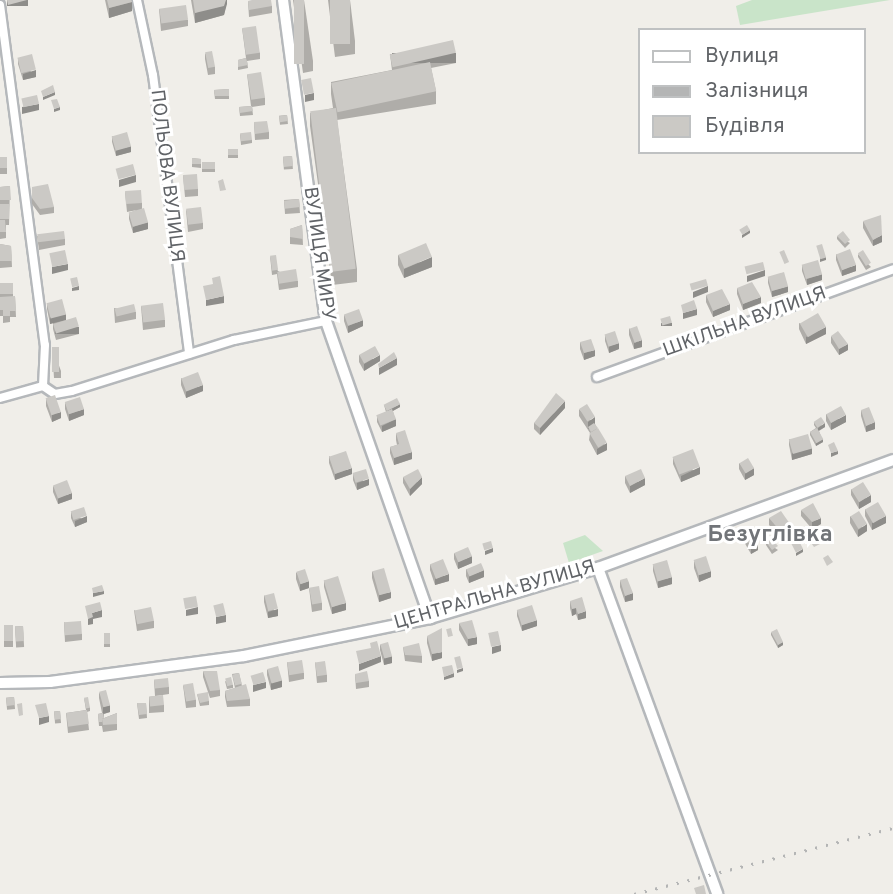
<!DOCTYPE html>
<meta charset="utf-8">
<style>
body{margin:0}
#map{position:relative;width:893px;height:894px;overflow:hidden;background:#f0eee9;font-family:Overpass,sans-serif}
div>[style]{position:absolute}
.green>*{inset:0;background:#c9e4c9}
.roads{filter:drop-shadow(2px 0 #b5b8bb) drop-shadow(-2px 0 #b5b8bb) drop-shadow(0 2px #b5b8bb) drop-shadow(0 -2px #b5b8bb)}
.minor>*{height:8px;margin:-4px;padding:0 4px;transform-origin:4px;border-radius:4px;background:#fff}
.tertiary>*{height:10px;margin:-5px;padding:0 5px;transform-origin:5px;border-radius:5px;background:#fff}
.rail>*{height:2.5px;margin-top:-1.25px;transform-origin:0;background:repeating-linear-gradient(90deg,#b4b5b5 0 2px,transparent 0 11px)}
.wall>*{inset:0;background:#afada9;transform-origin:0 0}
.shaded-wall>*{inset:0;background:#8e8d8a;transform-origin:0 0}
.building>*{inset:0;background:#cbc9c5;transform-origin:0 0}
span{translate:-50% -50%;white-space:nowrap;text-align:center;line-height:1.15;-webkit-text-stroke:6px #fff;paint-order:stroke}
.street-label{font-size:19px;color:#606367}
.quarter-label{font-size:23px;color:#717478;font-weight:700}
.legend{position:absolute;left:638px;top:28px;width:228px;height:126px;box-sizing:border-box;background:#fff;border:2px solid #bfc1c2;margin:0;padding:9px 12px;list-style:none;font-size:21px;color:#606367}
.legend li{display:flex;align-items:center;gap:14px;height:35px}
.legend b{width:35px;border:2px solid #bfc1c2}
</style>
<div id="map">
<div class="green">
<div style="clip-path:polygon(752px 0,890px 0,740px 25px,736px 6px)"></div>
<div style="clip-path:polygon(585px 535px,603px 551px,569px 563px,563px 543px)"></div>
</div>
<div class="roads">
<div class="minor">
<div style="left:137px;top:0;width:77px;rotate:78deg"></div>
<div style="left:153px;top:75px;width:281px;rotate:82.6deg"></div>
<div style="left:0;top:5px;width:343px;rotate:82.5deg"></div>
<div style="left:45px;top:345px;width:41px;rotate:92.8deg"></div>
<div style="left:597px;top:377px;width:315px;rotate:-20deg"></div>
<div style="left:0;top:398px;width:45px;rotate:-15.6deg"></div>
<div style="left:43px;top:386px;width:14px;rotate:34deg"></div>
<div style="left:55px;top:394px;width:17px;rotate:-10deg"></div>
<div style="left:72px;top:391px;width:170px;rotate:-17.5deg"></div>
<div style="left:234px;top:340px;width:94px;rotate:-11.7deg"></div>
</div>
<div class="tertiary">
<div style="left:283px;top:0;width:324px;rotate:82.4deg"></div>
<div style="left:326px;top:321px;width:315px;rotate:70.7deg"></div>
<div style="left:598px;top:568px;width:347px;rotate:69.9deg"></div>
<div style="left:0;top:683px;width:50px;rotate:-1.1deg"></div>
<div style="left:50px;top:682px;width:196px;rotate:-7.6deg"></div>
<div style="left:244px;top:656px;width:190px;rotate:-11.5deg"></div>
<div style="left:430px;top:618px;width:175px;rotate:-16.6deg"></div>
<div style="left:598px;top:568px;width:314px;rotate:-20.1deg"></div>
</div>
</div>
<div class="rail">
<div style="left:634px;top:894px;width:267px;rotate:-14.3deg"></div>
</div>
<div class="wall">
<div style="clip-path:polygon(105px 0,131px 0,132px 11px,109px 18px)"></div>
<div style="clip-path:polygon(191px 0,227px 0,224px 15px,195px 23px)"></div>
<div style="clip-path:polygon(293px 0,304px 0,313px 61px,313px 71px,303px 73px)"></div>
<div style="clip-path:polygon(328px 0,350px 0,355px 41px,355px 54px,335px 57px)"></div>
<div style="clip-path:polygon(248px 1px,272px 6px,272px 13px,249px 17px)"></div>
<div style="clip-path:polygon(159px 9px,188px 20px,188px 26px,161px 31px)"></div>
<div style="clip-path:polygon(242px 28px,260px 53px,260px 59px,247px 61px,248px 68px,238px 70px,238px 60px,246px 58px)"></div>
<div style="clip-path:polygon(205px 53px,215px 67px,215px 74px,208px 75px,205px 59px)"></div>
<div style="clip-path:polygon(390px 54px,456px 63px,431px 68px,436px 91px,436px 104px,337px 120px,357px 269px,357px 282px,332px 285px,310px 126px,310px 113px,333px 108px,331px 94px,331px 82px,392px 70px)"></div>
<div style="clip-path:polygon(18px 58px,36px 77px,23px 80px,18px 64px)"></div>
<div style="clip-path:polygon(247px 74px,265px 98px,265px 105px,252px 107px,253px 115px,240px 116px,239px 107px,251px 106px)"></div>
<div style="clip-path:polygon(229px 89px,229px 99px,215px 99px,214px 90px)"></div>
<div style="left:287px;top:115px;width:9px;height:8px;rotate:84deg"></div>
<div style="clip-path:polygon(254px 122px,269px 132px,269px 139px,255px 140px)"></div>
<div style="clip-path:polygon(240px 134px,252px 140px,252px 143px,241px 145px)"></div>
<div style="clip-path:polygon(112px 136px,131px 152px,116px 156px,112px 142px)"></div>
<div style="left:228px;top:149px;width:10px;height:9px"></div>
<div style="left:292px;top:156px;width:13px;height:9px;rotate:86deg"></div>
<div style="left:0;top:157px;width:7px;height:17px"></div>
<div style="clip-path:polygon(192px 158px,201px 159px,201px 168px,192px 167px)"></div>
<div style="left:202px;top:162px;width:13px;height:10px"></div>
<div style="clip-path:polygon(183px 175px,198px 189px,198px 196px,185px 197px)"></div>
<div style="clip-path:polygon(10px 186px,9px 225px,6px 225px,6px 238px,0 239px,0 187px)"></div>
<div style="clip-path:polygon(32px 187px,54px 207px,54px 213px,40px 215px,32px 204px)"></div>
<div style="clip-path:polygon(125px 192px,142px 203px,142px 209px,148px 229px,133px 233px,129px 219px,129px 213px,137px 210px,127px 212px)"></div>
<div style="left:299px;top:199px;width:14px;height:15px;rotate:86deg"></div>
<div style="clip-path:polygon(186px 210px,203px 223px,203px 229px,188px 232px)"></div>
<div style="clip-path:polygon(863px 221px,882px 242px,873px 246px,863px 228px)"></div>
<div style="clip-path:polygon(302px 225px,303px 245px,290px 244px,290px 229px)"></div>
<div style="clip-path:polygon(37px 236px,65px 239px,65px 245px,39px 250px)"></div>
<div style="clip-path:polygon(837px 236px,850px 243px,845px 248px,837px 239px)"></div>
<div style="clip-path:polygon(0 244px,11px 246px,12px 267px,0 268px)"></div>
<div style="clip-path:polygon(836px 254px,856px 271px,842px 276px,836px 260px)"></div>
<div style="clip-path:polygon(858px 254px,871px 267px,866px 270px,858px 257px)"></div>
<div style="clip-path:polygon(398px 255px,432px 267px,404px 278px,398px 265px)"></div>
<div style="clip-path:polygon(270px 256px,278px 271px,298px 281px,298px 287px,279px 290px,277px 274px,272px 275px)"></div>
<div style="clip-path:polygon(802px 265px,822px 280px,807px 285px,802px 271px)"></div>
<div style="clip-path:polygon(768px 277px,788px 292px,772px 297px,768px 283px)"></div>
<div style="clip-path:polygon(0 283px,13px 283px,13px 297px,15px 296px,16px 317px,10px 317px,10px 322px,3px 323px,3px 316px,0 316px)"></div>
<div style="clip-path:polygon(737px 288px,761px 303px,743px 310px,737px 294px)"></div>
<div style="clip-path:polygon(706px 295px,730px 310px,713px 317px,706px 302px)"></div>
<div style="clip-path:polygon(47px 303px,66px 320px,79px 334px,56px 340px,53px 329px,53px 323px,50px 324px,47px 309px)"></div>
<div style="clip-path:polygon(141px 306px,165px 320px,165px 327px,143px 330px)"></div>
<div style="clip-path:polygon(114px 308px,136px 312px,136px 319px,115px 323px)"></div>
<div style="clip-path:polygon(344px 315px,363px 326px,348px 333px,344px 321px)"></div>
<div style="clip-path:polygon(799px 323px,826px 334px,806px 344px,799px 329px)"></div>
<div style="clip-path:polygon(629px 328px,642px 347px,634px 349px,629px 335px)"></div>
<div style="clip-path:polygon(605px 335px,619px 349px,609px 353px,605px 341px)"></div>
<div style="clip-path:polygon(831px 336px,848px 350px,839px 355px,831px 343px)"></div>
<div style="clip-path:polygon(580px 342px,595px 356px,584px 360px,580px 349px)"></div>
<div style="clip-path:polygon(52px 347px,61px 371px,61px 378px,54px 378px)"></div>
<div style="clip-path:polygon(359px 355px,380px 361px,364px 371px,359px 362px)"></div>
<div style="clip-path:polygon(181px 378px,203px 391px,186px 398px,181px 385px)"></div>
<div style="clip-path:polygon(46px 399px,61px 418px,52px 422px,46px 406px)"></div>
<div style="clip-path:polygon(65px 403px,84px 415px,69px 421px,65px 409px)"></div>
<div style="clip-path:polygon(384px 405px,400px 407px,393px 411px,396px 426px,382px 432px,377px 422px,377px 416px,386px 412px)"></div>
<div style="clip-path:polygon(565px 408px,540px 435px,534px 429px,534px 423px)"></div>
<div style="clip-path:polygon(579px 409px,595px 424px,607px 450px,597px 455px,589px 440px,590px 433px,579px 416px)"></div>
<div style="clip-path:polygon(861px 410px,875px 429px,866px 432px,861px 416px)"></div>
<div style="clip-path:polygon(826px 414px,846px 422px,831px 430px,826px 421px)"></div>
<div style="clip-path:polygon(814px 422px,825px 427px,819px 431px,823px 442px,816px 446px,810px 435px,810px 432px,816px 428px,814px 425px)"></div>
<div style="clip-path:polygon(396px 433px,412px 459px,394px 465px,390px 453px,390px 447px,397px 445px,396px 440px)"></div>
<div style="clip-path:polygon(789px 439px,812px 454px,792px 460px,789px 445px)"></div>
<div style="clip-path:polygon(329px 456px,352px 474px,335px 480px,329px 463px)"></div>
<div style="clip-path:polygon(673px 458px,700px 474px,681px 482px,673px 464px)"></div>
<div style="clip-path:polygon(739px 463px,754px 475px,745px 480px,739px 469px)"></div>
<div style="clip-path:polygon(353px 473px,369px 485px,357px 490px,353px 480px)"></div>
<div style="clip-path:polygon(625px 476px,645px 485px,630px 493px,625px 483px)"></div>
<div style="clip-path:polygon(403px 477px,422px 484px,410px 496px,403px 483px)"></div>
<div style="clip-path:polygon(53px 486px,72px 499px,58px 504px,53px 492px)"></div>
<div style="clip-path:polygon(851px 489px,871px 502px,859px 509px,851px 495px)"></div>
<div style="clip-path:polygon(865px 509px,886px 523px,872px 530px,865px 516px)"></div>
<div style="clip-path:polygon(801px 510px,821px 524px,812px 529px,801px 516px)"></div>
<div style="clip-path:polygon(71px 512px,87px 522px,75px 527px,71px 518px)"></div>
<div style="clip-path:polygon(850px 516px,867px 531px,858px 537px,850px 523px)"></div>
<div style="clip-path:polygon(769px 518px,790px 531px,780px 538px,769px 525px)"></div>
<div style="clip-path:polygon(743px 533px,758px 550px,751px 554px,743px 540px)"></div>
<div style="clip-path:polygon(766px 542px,778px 550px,772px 554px,766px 545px)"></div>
<div style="clip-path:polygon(454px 553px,472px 563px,458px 569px,454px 559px)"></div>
<div style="clip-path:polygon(694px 561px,711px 577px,699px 582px,694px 568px)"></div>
<div style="clip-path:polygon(430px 564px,449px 581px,435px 585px,430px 570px)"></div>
<div style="clip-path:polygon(653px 564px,672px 584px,658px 588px,653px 571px)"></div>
<div style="clip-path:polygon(466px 569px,484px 577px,469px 583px,466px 576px)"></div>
<div style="clip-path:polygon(372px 571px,391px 598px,379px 602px,372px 578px)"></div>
<div style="clip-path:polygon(296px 572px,309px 588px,300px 591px,296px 579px)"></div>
<div style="clip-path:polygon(324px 580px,346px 610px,332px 614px,324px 587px)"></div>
<div style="clip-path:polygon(620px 580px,633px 600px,625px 602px,620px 587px)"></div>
<div style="clip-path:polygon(309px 588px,322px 603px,322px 610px,312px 612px)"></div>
<div style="clip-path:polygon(264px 595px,278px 616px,268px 618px,264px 602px)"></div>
<div style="clip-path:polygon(570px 601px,586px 618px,578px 620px,576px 614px,572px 616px,570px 608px)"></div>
<div style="clip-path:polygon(134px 610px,154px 621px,154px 628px,137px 631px)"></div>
<div style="clip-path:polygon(517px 610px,537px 626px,522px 631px,517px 616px)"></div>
<div style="clip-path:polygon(64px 622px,82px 634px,82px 640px,65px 642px)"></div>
<div style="clip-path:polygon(459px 623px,477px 644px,468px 646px,459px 630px)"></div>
<div style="left:4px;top:625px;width:9px;height:22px"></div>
<div style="left:23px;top:626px;width:21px;height:8px;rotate:87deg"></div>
<div style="clip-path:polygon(771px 632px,783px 645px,778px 648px,771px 635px)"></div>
<div style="left:104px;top:633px;width:6px;height:14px"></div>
<div style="clip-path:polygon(427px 636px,442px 658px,432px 661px,427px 643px)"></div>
<div style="clip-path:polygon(380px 644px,392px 663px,384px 665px,380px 650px)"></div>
<div style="clip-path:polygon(403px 647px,422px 656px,422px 663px,405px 661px)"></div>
<div style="clip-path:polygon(287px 662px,304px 673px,304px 679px,289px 682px)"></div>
<div style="clip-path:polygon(315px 662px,327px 675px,327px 682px,317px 683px)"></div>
<div style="clip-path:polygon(267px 669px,282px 687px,271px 690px,267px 675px)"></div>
<div style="clip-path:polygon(203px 671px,220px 690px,220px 696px,210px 698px,203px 677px)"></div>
<div style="clip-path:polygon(239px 673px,242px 686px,250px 699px,250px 706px,227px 707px,225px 697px,225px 691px,235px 688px,232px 674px)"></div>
<div style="clip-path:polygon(355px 674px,369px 681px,369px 687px,356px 689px)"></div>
<div style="clip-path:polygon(154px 680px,169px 687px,169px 694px,156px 696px,164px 705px,164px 712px,149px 713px,149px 697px,155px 696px)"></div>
<div style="clip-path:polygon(225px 681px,233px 685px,233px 688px,227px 689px)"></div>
<div style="clip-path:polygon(183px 685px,196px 700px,196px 707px,186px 708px)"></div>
<div style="clip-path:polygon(99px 692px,110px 712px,104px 714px,104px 718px,117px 713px,117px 730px,103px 732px,102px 726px,99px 726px,98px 714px,102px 713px,99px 698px)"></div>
<div style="clip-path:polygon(197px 694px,209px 701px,209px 705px,200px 706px)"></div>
<div style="left:14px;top:697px;width:12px;height:8px;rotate:85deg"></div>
<div style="clip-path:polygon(84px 698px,90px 708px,90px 711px,87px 712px,89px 730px,68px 733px,66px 713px,86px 710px)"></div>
<div style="clip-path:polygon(137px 703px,146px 703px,147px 718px,139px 719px)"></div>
<div style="left:60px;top:711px;width:12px;height:6px;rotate:85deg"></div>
</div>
<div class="shaded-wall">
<div style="left:28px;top:0;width:6px;height:21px;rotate:90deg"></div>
<div style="clip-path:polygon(226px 0,227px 0,227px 4px,224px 15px,195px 23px,195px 13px)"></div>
<div style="clip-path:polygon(132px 2px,132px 11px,109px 18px,109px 8px)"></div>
<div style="left:456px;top:53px;width:10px;height:64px;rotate:90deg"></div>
<div style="clip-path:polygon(36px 70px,36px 77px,23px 80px,23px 74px)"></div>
<div style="clip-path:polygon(55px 92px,55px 95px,43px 100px,43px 97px)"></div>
<div style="clip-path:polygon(314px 93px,314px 100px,305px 102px,305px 95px)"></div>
<div style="clip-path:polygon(39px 104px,39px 110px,22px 114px,22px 107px)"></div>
<div style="clip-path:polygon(60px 107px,60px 110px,54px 112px,54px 109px)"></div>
<div style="clip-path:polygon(131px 146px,131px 152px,116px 156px,116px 150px)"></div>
<div style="clip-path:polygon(136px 175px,136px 182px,119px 187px,119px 180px)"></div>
<div style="clip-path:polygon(148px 222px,148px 229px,133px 233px,133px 227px)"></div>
<div style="clip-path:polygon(750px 230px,750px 233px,742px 238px,742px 235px)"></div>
<div style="clip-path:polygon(882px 235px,882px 242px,873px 246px,873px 240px)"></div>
<div style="clip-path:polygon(432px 257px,432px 267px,404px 278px,404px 269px)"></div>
<div style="clip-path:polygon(826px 257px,826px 260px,820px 262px,820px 258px)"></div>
<div style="clip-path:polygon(68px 264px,68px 270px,52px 274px,52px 267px)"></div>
<div style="clip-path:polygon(856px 265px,856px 271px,842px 276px,842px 270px)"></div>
<div style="clip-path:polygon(765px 270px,765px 276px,747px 282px,747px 276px)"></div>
<div style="clip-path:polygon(822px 274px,822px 280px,807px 285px,807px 279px)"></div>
<div style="clip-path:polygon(79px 286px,79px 290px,72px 291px,72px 288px)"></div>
<div style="clip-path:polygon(708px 286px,708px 292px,693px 298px,693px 292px)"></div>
<div style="clip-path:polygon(788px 286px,788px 292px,772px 297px,772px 291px)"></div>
<div style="clip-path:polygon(224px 296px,224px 303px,206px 306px,206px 300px)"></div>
<div style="clip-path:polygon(761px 297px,761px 303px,743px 310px,743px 304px)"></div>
<div style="clip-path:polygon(730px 304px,730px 310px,713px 317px,713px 311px)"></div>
<div style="clip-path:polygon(697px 309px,697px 315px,683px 319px,683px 313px)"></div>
<div style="clip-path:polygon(66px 314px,66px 320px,50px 324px,50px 317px)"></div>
<div style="clip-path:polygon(363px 320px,363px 326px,348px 333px,348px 326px)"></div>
<div style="left:672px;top:323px;width:3px;height:11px;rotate:90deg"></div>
<div style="left:79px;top:327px;width:7px;height:24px;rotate:90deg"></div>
<div style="clip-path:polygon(826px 327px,826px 334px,806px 344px,806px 337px)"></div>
<div style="clip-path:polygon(642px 340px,642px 347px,634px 349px,634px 343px)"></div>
<div style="clip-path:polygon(619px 343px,619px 349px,609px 353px,609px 346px)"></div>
<div style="clip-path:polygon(848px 344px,848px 350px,839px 355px,839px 349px)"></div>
<div style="clip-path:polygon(595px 350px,595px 356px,584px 360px,584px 353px)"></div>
<div style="clip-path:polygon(380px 355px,380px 361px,364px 371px,364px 364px)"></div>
<div style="clip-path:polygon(397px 358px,397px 365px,379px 375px,379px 368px)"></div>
<div style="clip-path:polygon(203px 385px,203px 391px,186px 398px,186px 391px)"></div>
<div style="clip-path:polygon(565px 401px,565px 408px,540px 435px,540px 428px)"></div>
<div style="clip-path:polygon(400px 404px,400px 407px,387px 414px,387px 411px)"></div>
<div style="clip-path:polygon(84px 409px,84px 415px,69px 421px,69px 414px)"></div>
<div style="clip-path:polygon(61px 412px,61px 418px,52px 422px,52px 415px)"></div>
<div style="clip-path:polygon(846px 415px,846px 422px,831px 430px,831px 423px)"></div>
<div style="clip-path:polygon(595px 417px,595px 424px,588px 429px,588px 422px)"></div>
<div style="clip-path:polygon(396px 419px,396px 426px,382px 432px,382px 426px)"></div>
<div style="clip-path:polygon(875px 422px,875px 429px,866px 432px,866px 426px)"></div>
<div style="clip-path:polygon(825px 423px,825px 427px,818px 431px,818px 428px)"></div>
<div style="clip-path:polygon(823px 439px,823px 442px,816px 446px,816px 443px)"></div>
<div style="clip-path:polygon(607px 443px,607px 450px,597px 455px,597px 449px)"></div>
<div style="clip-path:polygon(812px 448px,812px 454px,792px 460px,792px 453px)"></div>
<div style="clip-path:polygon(838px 451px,838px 454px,831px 457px,831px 453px)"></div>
<div style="clip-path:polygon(412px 452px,412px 459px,394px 465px,394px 458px)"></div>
<div style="clip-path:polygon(700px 467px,700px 474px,681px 482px,681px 476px)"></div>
<div style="clip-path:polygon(352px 468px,352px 474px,335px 480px,335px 474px)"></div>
<div style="clip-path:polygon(754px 468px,754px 475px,745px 480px,745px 473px)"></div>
<div style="clip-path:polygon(422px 477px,422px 484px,410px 496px,410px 489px)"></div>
<div style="clip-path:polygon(645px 478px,645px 485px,630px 493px,630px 486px)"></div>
<div style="clip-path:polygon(369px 479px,369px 485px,357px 490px,357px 483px)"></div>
<div style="clip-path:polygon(72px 493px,72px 499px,58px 504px,58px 498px)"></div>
<div style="clip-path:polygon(871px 495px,871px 502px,859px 509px,859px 502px)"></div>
<div style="clip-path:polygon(87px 516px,87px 522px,75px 527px,75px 521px)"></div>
<div style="clip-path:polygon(886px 516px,886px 523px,872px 530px,872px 523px)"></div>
<div style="clip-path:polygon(821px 518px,821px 524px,812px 529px,812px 522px)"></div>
<div style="clip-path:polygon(790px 524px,790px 531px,780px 538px,780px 531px)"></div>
<div style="clip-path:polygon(867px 524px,867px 531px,858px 537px,858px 530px)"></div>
<div style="clip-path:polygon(758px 544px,758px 550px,751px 554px,751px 547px)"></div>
<div style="clip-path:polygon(493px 548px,493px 552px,485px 555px,485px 551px)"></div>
<div style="clip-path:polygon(803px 549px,803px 552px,796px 556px,796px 553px)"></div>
<div style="clip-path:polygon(472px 556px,472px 563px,458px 569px,458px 562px)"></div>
<div style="clip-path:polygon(484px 570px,484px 577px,469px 583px,469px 576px)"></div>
<div style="clip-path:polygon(711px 571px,711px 577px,699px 582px,699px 575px)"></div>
<div style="clip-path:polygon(449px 574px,449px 581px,435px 585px,435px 579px)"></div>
<div style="clip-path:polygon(672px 577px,672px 584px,658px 588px,658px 581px)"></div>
<div style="clip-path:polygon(309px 581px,309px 588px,300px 591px,300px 584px)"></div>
<div style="clip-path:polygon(104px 591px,104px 594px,93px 597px,93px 593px)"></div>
<div style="clip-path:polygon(391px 592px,391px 598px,379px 602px,379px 595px)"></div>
<div style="clip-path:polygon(633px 593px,633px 600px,625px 602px,625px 596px)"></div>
<div style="clip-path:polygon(346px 603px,346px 610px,332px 614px,332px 607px)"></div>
<div style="clip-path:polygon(198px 607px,198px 614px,186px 616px,186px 610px)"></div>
<div style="clip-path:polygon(576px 608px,576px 614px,572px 616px,572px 609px)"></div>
<div style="clip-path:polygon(278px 609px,278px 616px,268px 618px,268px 612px)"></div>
<div style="clip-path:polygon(102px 610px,102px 617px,93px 619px,93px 624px,88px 625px,88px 619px,92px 613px)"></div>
<div style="clip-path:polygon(586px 611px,586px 618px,578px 620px,578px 614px)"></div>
<div style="clip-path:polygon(226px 615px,226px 622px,216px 624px,216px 617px)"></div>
<div style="clip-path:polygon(537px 620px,537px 626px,522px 631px,522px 625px)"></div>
<div style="clip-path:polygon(477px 637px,477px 644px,468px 646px,468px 639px)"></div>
<div style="clip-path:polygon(783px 642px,783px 645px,778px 648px,778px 645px)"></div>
<div style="clip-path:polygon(501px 645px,501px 651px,492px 654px,492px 647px)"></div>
<div style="clip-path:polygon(442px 652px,442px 658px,432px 661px,432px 654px)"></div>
<div style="clip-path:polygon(381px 656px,381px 662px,359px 671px,359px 664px)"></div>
<div style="clip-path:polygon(392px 656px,392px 663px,384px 665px,384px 658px)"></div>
<div style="clip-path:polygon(463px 668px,463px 671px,457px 673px,457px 670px)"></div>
<div style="clip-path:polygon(454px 673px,454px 677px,444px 680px,444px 677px)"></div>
<div style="clip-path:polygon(282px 680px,282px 687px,271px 690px,271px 683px)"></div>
<div style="clip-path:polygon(266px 682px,266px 688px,253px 692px,253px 685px)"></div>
<div style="clip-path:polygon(110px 705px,110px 712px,103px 714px,103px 707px)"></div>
<div style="clip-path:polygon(49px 716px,49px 722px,39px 725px,39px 718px)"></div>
</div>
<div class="building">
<div style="clip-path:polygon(7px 0,27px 0,8px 5px)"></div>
<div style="clip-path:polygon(107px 0,131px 0,132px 2px,109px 8px)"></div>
<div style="clip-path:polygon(193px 0,226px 0,224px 6px,195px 13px)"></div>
<div style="clip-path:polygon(252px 0,271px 0,272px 6px,249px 10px,248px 1px)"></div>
<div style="left:294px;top:0;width:10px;height:64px"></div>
<div style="left:330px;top:0;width:20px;height:44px"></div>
<div style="left:186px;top:5px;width:15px;height:27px;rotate:82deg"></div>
<div style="left:256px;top:26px;width:27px;height:14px;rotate:82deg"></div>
<div style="left:453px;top:40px;width:13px;height:65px;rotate:77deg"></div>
<div style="left:212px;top:51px;width:16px;height:7px;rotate:79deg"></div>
<div style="left:32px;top:54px;width:16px;height:15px;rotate:76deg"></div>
<div style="clip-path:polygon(246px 58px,248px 65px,238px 67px,238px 60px)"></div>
<div style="left:430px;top:62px;width:30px;height:101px;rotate:78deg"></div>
<div style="left:261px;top:72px;width:26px;height:14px;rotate:81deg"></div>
<div style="left:311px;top:78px;width:15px;height:10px;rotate:79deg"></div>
<div style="clip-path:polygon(53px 85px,55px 92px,43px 97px,41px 91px)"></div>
<div style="clip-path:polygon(229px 89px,229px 96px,215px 96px,214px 90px)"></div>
<div style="left:37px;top:95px;width:9px;height:16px;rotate:77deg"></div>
<div style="clip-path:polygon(57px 99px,60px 107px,54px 109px,51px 100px)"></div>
<div style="clip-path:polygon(252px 106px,253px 111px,240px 113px,239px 107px)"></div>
<div style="left:336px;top:108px;width:162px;height:26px;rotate:83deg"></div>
<div style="left:287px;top:115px;width:6px;height:8px;rotate:81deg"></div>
<div style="clip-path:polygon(267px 121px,269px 132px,255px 134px,254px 122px)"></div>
<div style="left:127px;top:132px;width:15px;height:16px;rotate:74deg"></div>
<div style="left:251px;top:132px;width:8px;height:11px;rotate:83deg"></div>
<div style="left:228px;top:149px;width:10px;height:6px"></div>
<div style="left:292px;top:156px;width:10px;height:9px;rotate:84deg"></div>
<div style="left:0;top:157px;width:7px;height:11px"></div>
<div style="clip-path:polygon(192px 158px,201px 159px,201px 164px,192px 164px)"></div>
<div style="left:202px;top:162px;width:13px;height:7px"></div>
<div style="left:133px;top:164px;width:11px;height:18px;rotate:75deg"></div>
<div style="left:197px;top:174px;width:15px;height:14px;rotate:86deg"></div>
<div style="clip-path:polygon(223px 179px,226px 190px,220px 191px,218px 181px)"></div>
<div style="clip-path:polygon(48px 184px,54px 207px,40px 209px,32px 198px,32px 187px)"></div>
<div style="clip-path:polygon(10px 186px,11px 200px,0 200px,0 187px)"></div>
<div style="left:141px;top:190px;width:13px;height:16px;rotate:86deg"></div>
<div style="left:299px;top:199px;width:8px;height:15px;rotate:83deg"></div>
<div style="left:0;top:204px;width:9px;height:15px"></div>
<div style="left:201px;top:207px;width:16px;height:15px;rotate:83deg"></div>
<div style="left:144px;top:208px;width:15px;height:16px;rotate:74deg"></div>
<div style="clip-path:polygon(881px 215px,882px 235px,873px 240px,863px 221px)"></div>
<div style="clip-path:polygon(0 220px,5px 220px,6px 232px,0 232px)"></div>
<div style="clip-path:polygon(302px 225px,303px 239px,290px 237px,290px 229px)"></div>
<div style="left:747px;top:225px;width:6px;height:9px;rotate:59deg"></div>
<div style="left:64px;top:231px;width:8px;height:27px;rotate:83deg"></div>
<div style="clip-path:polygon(843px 231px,850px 240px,845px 244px,837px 236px)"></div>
<div style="left:426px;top:243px;width:15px;height:30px;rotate:67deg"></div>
<div style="clip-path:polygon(0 244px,11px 246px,12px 261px,0 261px)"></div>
<div style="left:822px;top:244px;width:14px;height:6px;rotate:73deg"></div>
<div style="left:850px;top:249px;width:17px;height:15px;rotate:69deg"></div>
<div style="left:65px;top:250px;width:14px;height:16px;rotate:78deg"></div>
<div style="left:784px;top:250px;width:13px;height:5px;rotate:67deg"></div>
<div style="left:863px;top:250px;width:15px;height:6px;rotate:58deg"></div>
<div style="left:276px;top:255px;width:15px;height:6px;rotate:82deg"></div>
<div style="left:818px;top:260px;width:15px;height:17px;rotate:74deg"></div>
<div style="left:763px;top:262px;width:8px;height:19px;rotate:76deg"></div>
<div style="left:296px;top:269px;width:12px;height:19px;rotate:81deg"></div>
<div style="left:784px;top:272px;width:15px;height:17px;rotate:74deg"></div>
<div style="clip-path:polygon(220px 276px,224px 296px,206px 300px,203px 286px,213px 284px,212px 278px)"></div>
<div style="left:77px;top:277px;width:9px;height:7px;rotate:77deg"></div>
<div style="left:706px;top:279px;width:7px;height:17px;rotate:74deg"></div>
<div style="clip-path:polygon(752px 282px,761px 297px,743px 304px,737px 288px)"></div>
<div style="left:0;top:283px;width:13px;height:11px"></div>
<div style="clip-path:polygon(722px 289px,730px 304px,713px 311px,706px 295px)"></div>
<div style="clip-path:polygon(15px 296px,16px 311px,10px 311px,10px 316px,3px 316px,3px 310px,0 310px,0 297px)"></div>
<div style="left:62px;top:299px;width:16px;height:16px;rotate:75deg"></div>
<div style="clip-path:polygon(694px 300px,697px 309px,683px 313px,681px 305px)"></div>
<div style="left:163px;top:303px;width:17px;height:22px;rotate:83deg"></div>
<div style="left:134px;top:304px;width:8px;height:20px;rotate:76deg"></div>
<div style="left:359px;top:309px;width:12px;height:16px;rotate:70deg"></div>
<div style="left:818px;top:313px;width:16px;height:21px;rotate:60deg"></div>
<div style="left:670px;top:316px;width:7px;height:10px;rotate:74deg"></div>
<div style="left:76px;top:317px;width:10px;height:24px;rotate:73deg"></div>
<div style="left:637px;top:326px;width:15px;height:8px;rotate:70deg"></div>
<div style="left:615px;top:331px;width:13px;height:11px;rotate:72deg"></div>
<div style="clip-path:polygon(838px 331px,848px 344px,839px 349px,831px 336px)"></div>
<div style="clip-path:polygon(591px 339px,595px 350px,584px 353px,580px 342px)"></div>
<div style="left:375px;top:346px;width:10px;height:18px;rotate:61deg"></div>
<div style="left:52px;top:347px;width:7px;height:25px"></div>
<div style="clip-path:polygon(394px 352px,397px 358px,379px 368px,378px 364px)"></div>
<div style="left:198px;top:372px;width:14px;height:18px;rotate:69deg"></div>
<div style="clip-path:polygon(556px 393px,565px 401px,540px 428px,534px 423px)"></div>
<div style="left:55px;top:395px;width:18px;height:10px;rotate:71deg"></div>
<div style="left:80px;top:397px;width:13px;height:16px;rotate:72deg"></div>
<div style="left:397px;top:398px;width:7px;height:15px;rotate:63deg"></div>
<div style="left:587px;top:404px;width:15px;height:9px;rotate:58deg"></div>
<div style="left:841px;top:406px;width:10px;height:17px;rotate:61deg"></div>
<div style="clip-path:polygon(869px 407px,875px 422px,866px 426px,861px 410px)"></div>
<div style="left:392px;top:409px;width:11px;height:17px;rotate:68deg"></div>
<div style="left:821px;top:417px;width:7px;height:9px;rotate:56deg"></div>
<div style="clip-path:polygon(594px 423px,598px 428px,591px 432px,588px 427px)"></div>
<div style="left:598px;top:428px;width:17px;height:10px;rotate:59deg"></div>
<div style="left:817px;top:428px;width:13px;height:8px;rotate:61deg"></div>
<div style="clip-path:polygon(405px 430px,412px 452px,394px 458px,390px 447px,399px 444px,396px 433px)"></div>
<div style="left:808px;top:434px;width:15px;height:20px;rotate:74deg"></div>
<div style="clip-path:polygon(834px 442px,838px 451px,831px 453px,828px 445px)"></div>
<div style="left:693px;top:449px;width:19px;height:22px;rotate:69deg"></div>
<div style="left:346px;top:451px;width:18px;height:18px;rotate:71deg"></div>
<div style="left:748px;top:458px;width:12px;height:10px;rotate:59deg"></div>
<div style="left:366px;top:469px;width:10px;height:14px;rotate:73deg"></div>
<div style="clip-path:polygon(418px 469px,422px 477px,410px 489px,403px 477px)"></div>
<div style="clip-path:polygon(641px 469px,645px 478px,630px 486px,625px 476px)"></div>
<div style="left:67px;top:480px;width:14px;height:15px;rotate:69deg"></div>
<div style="left:863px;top:482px;width:15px;height:14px;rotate:58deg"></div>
<div style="left:878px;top:502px;width:16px;height:15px;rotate:60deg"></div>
<div style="clip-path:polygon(813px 503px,821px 518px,812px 522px,801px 510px)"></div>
<div style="left:84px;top:507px;width:9px;height:14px;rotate:72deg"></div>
<div style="clip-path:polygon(781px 511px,790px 524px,780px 531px,769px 518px)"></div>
<div style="left:859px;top:511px;width:15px;height:10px;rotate:58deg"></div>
<div style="clip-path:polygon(751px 530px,758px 544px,751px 547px,743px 533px)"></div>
<div style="clip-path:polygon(815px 536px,820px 544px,814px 547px,809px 540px)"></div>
<div style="clip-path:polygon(771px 538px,778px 546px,772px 550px,766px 542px)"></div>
<div style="left:798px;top:539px;width:11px;height:8px;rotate:63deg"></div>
<div style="left:491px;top:541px;width:7px;height:9px;rotate:74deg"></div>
<div style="left:468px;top:547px;width:10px;height:15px;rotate:66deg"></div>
<div style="clip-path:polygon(828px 555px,833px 562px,827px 566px,823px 558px)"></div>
<div style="left:706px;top:556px;width:16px;height:13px;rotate:72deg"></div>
<div style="left:443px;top:559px;width:16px;height:14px;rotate:68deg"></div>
<div style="left:667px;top:560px;width:18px;height:15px;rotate:74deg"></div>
<div style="left:481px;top:563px;width:8px;height:16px;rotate:67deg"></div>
<div style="left:384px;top:568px;width:25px;height:12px;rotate:74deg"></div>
<div style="left:305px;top:569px;width:13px;height:9px;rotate:72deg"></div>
<div style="left:338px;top:576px;width:28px;height:15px;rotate:73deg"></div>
<div style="clip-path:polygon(627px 578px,633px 593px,625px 596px,620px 580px)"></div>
<div style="clip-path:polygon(102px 585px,104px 591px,93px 593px,92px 588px)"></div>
<div style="left:319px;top:586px;width:17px;height:10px;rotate:80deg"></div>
<div style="left:274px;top:593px;width:16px;height:10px;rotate:76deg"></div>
<div style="left:196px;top:596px;width:11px;height:13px;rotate:80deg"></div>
<div style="clip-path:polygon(582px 597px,586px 611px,578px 614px,576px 608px,572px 609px,570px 601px)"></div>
<div style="clip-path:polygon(100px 602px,102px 610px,92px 613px,93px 617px,88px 619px,85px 606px)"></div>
<div style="left:223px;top:603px;width:12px;height:10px;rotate:76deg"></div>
<div style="left:532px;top:605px;width:16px;height:16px;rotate:72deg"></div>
<div style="left:151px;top:607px;width:14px;height:17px;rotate:78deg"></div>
<div style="clip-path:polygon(472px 620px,477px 637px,468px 639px,459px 623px)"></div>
<div style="left:81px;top:621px;width:13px;height:17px;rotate:86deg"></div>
<div style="left:4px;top:625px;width:9px;height:16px"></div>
<div style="left:23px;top:626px;width:15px;height:8px;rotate:86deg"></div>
<div style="clip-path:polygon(442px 628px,442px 652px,432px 654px,427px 636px)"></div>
<div style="left:451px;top:628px;width:8px;height:5px;rotate:76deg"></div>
<div style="clip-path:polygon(777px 629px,783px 642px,778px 645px,771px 632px)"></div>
<div style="left:498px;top:631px;width:14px;height:10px;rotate:78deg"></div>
<div style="left:104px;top:633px;width:6px;height:11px"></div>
<div style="clip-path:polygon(377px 641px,381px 656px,359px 664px,356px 651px,371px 648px,370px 643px)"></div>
<div style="left:388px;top:642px;width:15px;height:8px;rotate:74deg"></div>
<div style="clip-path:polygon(419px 643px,422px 656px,405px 655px,403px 647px)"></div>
<div style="left:460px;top:656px;width:12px;height:6px;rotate:76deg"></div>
<div style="left:302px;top:660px;width:13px;height:15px;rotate:81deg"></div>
<div style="left:325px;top:661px;width:14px;height:10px;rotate:82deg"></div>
<div style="clip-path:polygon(452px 665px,454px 673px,444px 677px,442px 667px)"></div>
<div style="left:278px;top:666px;width:15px;height:11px;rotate:74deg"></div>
<div style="clip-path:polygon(203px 671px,217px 671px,220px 690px,210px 691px)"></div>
<div style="clip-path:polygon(367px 671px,369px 681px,356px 683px,355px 674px)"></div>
<div style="left:263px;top:672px;width:10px;height:13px;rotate:73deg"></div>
<div style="left:239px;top:673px;width:11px;height:7px;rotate:75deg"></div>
<div style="left:231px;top:677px;width:8px;height:6px;rotate:76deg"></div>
<div style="left:168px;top:678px;width:9px;height:14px;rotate:84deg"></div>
<div style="left:193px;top:683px;width:17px;height:10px;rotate:80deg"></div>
<div style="clip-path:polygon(246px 684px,250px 699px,227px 701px,225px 691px)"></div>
<div style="left:106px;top:690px;width:16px;height:7px;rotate:75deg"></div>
<div style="clip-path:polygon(208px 692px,209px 701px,200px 703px,197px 694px)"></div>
<div style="left:163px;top:695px;width:10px;height:14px;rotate:84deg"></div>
<div style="left:14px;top:697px;width:8px;height:8px;rotate:83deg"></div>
<div style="left:88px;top:697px;width:11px;height:4px;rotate:80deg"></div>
<div style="clip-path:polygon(22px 703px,23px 715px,19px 716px,17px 704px)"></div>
<div style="clip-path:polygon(46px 703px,49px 716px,39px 718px,35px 705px)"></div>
<div style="clip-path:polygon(137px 703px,146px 703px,147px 714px,139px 715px)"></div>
<div style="left:87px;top:710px;width:14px;height:21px;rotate:82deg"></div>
<div style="left:60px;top:711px;width:8px;height:6px;rotate:83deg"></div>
<div style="clip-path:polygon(103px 713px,104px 718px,102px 719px,102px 722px,99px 722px,98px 714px)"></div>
<div style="clip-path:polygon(117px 713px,117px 724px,103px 725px,102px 719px)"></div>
<div style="clip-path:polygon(704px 885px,706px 894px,696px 894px,694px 888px)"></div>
</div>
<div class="street-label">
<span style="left:166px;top:176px;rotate:83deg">ПОЛЬОВА ВУЛИЦЯ</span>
<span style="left:318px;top:254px;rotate:82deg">ВУЛИЦЯ МИРУ</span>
<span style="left:745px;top:323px;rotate:-20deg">ШКІЛЬНА ВУЛИЦЯ</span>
<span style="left:495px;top:596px;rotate:-16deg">ЦЕНТРАЛЬНА ВУЛИЦЯ</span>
</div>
<div class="quarter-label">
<span style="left:770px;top:536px">Безуглівка</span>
</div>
<ul class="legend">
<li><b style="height:9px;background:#fff"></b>Вулиця</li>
<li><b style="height:9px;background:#b4b5b5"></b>Залізниця</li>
<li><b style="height:19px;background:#cbc9c5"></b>Будівля</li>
</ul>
</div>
